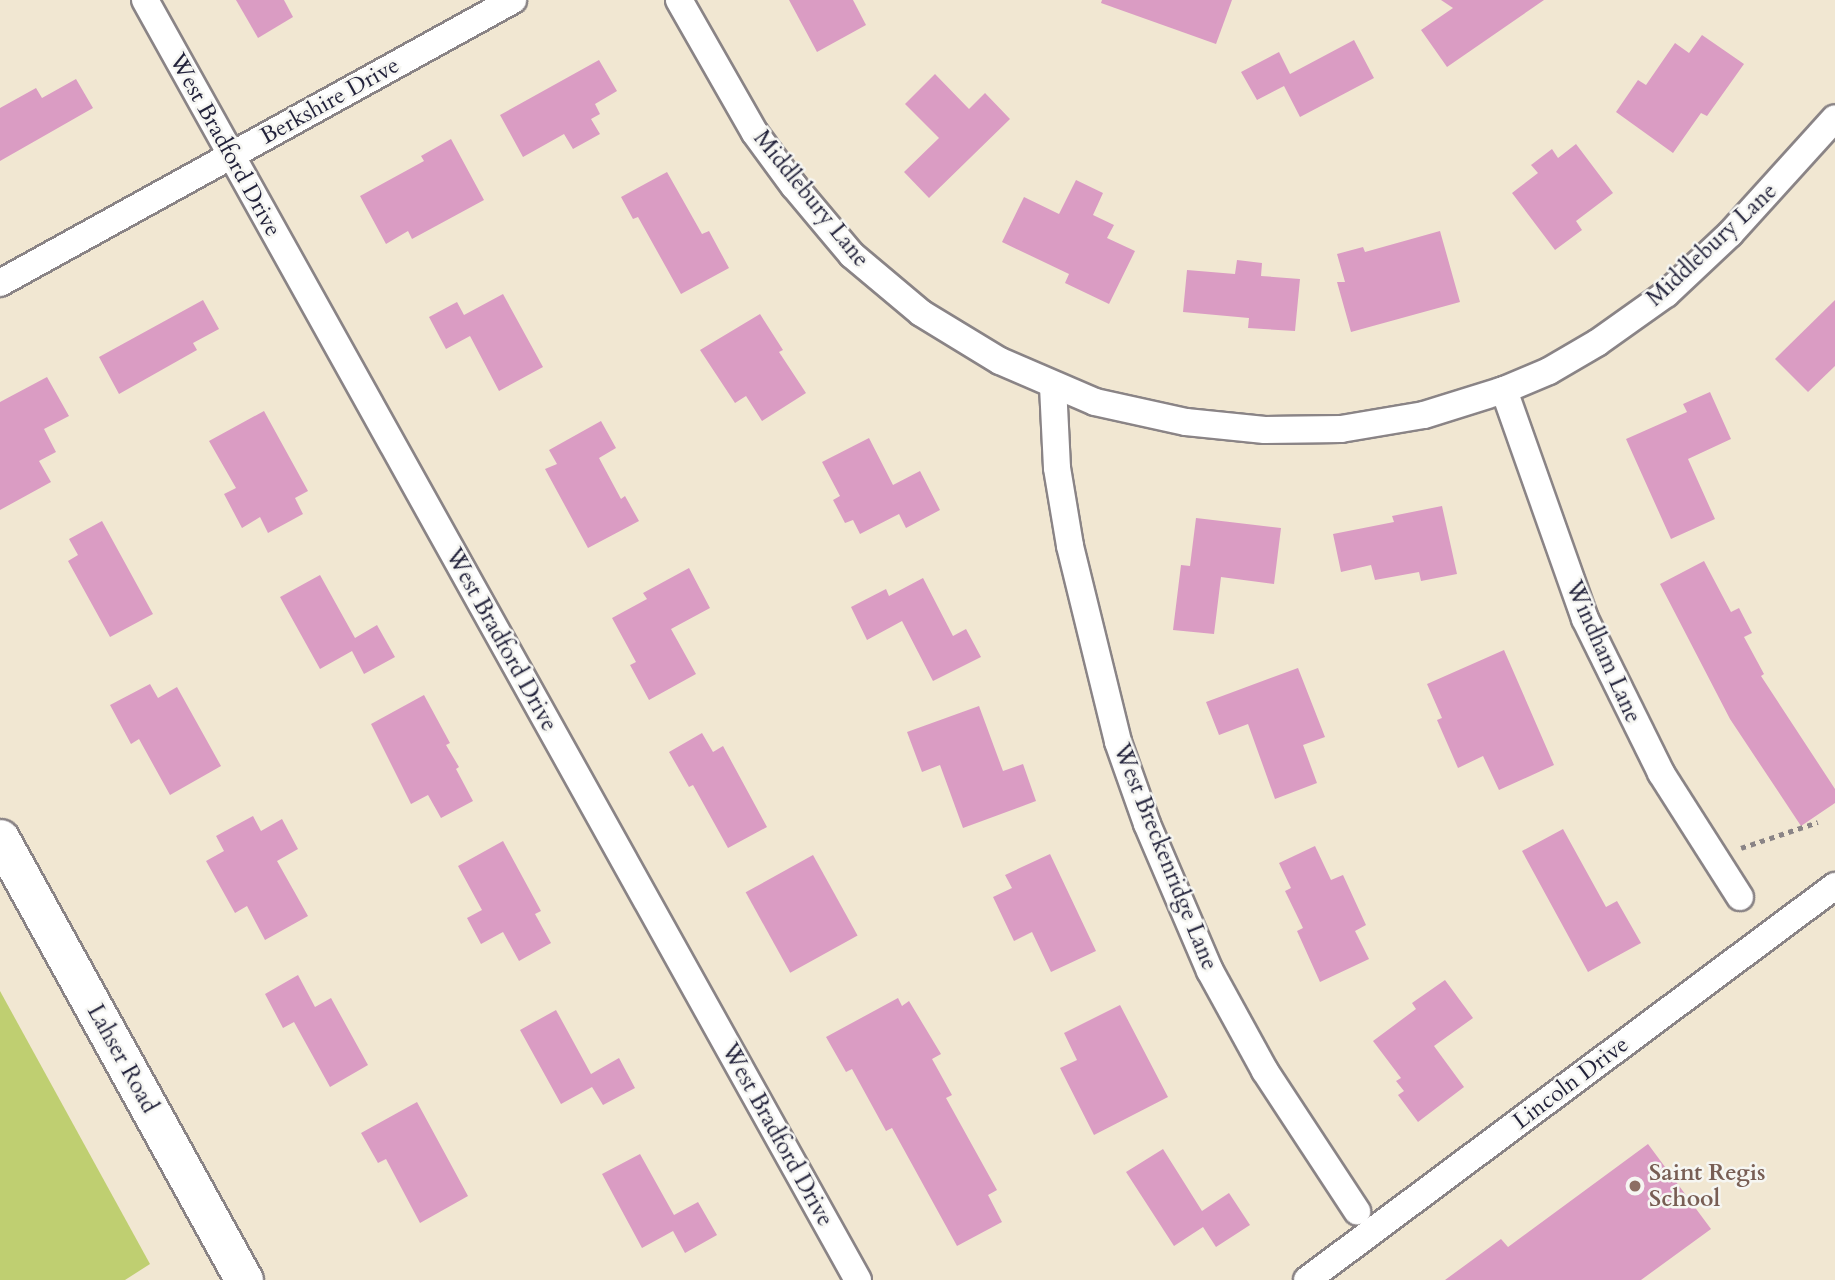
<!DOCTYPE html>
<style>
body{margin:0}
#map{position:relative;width:1835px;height:1280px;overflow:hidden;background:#f1e7d2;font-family:Cardo,serif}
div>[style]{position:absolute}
.green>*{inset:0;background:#bfcf71}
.building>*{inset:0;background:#da9cc3;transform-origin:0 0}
.path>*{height:4.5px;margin-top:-2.25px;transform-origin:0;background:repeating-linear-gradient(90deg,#8a8486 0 5px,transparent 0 10px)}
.roads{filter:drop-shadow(2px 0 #8a8486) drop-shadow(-2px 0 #8a8486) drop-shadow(0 2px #8a8486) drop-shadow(0 -2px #8a8486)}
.street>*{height:26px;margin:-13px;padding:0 13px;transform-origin:13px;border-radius:13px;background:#fff}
.secondary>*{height:37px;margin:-18.5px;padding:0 18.5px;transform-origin:18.5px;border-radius:18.5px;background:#fff}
.dots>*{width:19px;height:19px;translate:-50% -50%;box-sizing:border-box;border:4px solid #f6f6f2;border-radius:50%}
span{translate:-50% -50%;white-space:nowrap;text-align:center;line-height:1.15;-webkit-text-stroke:5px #f6f6f2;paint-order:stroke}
.street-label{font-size:23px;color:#22223b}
.education-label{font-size:23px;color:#785e54;font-weight:700}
.left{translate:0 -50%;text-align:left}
</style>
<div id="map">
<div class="green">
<div style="clip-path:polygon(0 991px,150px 1264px,125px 1280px,0 1280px)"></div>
</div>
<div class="building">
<div style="clip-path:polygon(236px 0,284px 0,293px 17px,258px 38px)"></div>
<div style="clip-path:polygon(789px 0,853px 0,866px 25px,817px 52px)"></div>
<div style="clip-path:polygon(1102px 0,1232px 0,1216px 44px,1101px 3px)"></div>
<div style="clip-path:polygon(1441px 0,1544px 0,1447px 67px,1421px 30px,1453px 8px)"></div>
<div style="clip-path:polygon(1702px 35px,1744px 64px,1707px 116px,1701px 113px,1673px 153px,1616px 112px,1638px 80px,1646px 85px,1675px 43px,1689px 53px)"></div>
<div style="clip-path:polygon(1354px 40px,1374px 78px,1300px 117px,1284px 86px,1257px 100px,1241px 72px,1279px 52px,1290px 74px)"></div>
<div style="clip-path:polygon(599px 60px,617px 91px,595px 104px,600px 114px,591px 119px,600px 134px,573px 149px,564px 134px,523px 157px,500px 115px)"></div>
<div style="clip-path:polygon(935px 74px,969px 109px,985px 93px,1010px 119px,929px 198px,904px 172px,939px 138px,905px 104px)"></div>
<div style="clip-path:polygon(76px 79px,93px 108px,0 161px,0 108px,36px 88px,42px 98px)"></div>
<div style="clip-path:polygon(451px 139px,484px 200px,412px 239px,408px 231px,386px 244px,360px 196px,424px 161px,421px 156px)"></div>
<div style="clip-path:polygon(1576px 144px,1613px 193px,1576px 221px,1582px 230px,1555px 250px,1512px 193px,1538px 173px,1531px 165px,1552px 149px,1558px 158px)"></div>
<div style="clip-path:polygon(667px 172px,702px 234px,709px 231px,729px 268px,681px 294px,638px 217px,633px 219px,621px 197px)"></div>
<div style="clip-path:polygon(1076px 180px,1103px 193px,1093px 215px,1114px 225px,1107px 238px,1135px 251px,1109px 304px,1065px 283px,1069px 274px,1002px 242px,1024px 197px,1059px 214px)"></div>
<div style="clip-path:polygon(1440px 231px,1460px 302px,1351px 332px,1337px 282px,1345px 282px,1337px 254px,1363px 247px,1365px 252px)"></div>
<div style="clip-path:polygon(1237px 260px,1262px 263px,1261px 276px,1300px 279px,1295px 331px,1248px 328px,1249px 318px,1183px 312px,1187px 270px,1235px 274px)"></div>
<div style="clip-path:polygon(503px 294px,543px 367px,499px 391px,470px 336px,446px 349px,429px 317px,457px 302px,464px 315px)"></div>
<div style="clip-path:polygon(203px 300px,219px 329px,193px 343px,197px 350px,119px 394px,99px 357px)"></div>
<div style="clip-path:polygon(1835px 300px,1835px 366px,1808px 392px,1775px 359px)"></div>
<div style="clip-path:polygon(760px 314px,783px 350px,779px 352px,806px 393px,762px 421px,746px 396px,735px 403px,700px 350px)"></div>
<div style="clip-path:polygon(47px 377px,69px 416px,44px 429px,56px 452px,39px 461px,51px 482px,0 510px,0 402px)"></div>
<div style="clip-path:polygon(1710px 392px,1731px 439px,1688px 459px,1715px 519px,1671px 539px,1626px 439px,1687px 412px,1683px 404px)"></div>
<div style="clip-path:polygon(264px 411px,308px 491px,295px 498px,303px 514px,268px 533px,260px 517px,242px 528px,224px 494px,236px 488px,209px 441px)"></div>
<div style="clip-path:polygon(601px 421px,616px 448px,599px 458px,621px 499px,625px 496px,639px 521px,588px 548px,545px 469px,557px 464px,549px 450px)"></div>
<div style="clip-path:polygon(869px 438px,893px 485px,920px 471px,940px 510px,906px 528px,899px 514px,860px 534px,853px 520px,845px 523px,833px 500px,840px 496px,822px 462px)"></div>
<div style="clip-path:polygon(1442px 506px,1457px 574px,1421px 581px,1419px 572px,1375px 580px,1371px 565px,1341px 572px,1333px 534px,1394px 522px,1392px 516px)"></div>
<div style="clip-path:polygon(1196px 518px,1281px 528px,1274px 584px,1221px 577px,1214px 634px,1173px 630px,1181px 565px,1190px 566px)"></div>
<div style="clip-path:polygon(102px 521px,153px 614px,110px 637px,68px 561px,78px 555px,69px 539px)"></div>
<div style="clip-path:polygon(1704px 561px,1731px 612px,1739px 608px,1752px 633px,1744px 637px,1764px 674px,1761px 676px,1835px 789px,1835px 803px,1801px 826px,1730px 719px,1660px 584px)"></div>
<div style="clip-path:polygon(689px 568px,710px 608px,671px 629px,696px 674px,649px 700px,630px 665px,636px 662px,612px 618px,647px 599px,643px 593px)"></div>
<div style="clip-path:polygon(320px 575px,355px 638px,377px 625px,395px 657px,364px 674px,352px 651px,320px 669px,280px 597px)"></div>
<div style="clip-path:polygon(923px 578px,953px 636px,966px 629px,981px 657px,933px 681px,902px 621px,867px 640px,851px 607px,886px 589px,889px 596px)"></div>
<div style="clip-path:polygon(1504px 650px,1554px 765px,1499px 790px,1483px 756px,1458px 768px,1437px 720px,1442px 718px,1427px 684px)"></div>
<div style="clip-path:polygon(1298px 668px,1325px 737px,1303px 745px,1317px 783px,1275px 799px,1248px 724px,1219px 735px,1206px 702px)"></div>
<div style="clip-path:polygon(150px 684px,158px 698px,177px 687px,221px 766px,170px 795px,139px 739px,131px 744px,110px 705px)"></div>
<div style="clip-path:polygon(424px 695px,450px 743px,446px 745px,459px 767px,456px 769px,473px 801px,441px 818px,428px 795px,411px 804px,371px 724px)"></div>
<div style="clip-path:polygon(979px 706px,1003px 771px,1023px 764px,1036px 801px,963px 828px,940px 765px,922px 772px,907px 732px)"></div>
<div style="clip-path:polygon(702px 733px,713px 752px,723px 746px,767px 827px,728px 848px,693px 785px,689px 787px,669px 752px)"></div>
<div style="clip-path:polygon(253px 816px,261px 831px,282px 819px,298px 849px,277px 861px,308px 916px,265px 940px,247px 906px,235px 913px,206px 861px,224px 851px,216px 836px)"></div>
<div style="clip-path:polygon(1563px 829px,1606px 907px,1617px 901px,1641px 943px,1588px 972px,1522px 851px)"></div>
<div style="clip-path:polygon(503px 841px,541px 911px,535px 914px,551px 943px,519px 961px,503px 932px,481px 944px,467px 918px,482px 910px,458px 866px)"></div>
<div style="clip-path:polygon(1315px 846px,1331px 880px,1343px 875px,1366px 925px,1355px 931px,1369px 959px,1320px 982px,1297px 931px,1303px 928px,1285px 891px,1291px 888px,1279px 863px)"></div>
<div style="clip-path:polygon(1050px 854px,1096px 951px,1051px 972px,1032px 932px,1014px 941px,993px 897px,1012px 888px,1005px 875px)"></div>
<div style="left:813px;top:855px;width:92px;height:77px;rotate:61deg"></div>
<div style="clip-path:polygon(298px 975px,315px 1007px,331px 998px,368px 1065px,330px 1087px,294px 1022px,283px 1028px,265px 994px)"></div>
<div style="clip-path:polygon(1445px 980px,1473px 1018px,1434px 1046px,1464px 1087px,1418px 1122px,1398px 1095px,1404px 1091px,1396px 1081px,1401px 1078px,1373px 1041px,1416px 1009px,1412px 1003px)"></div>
<div style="clip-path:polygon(898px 998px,902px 1006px,909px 1001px,941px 1054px,932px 1059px,952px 1095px,946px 1098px,997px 1190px,988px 1195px,1002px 1222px,957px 1246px,892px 1128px,886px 1131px,852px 1069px,846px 1072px,826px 1037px)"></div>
<div style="clip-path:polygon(1120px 1005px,1168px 1097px,1094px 1135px,1060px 1068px,1077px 1060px,1064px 1033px)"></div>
<div style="clip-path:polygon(556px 1010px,591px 1074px,619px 1058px,635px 1088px,603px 1105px,592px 1087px,561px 1104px,520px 1030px)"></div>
<div style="clip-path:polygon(417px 1102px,468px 1196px,420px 1223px,386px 1159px,378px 1163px,361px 1133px)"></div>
<div style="clip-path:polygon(1648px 1144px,1711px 1229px,1641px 1280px,1445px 1280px,1501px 1239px,1508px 1247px)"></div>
<div style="clip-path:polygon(1163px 1149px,1202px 1211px,1229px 1193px,1250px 1225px,1216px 1247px,1203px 1227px,1174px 1246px,1126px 1172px)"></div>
<div style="clip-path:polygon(640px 1154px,674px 1215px,698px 1202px,717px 1235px,685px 1253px,673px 1231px,642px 1248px,602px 1174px)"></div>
</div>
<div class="path">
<div style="left:1741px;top:848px;width:81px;rotate:-18.7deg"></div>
</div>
<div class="roads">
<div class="street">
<div style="left:145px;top:0;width:1465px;rotate:60.88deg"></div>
<div style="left:679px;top:0;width:153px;rotate:60.3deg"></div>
<div style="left:755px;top:133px;width:66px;rotate:53.7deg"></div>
<div style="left:794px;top:186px;width:90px;rotate:50deg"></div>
<div style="left:852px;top:255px;width:90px;rotate:40deg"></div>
<div style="left:921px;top:313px;width:92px;rotate:31.3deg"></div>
<div style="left:1000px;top:361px;width:103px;rotate:23.3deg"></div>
<div style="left:1095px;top:402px;width:93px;rotate:12.4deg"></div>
<div style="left:1186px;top:422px;width:79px;rotate:5.8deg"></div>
<div style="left:1265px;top:430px;width:76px;rotate:-0.8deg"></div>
<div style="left:1341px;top:429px;width:84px;rotate:-9.6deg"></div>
<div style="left:1424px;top:415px;width:84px;rotate:-17.4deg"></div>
<div style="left:1504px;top:390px;width:49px;rotate:-22.9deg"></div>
<div style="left:1549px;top:371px;width:56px;rotate:-30.3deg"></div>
<div style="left:1597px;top:343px;width:85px;rotate:-35.4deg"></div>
<div style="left:1666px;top:294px;width:88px;rotate:-43.2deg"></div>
<div style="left:1730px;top:234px;width:156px;rotate:-47.8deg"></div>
<div style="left:0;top:283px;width:586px;rotate:-28.88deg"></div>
<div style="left:1053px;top:386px;width:82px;rotate:87.2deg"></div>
<div style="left:1057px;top:468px;width:79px;rotate:80.5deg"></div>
<div style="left:1070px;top:546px;width:202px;rotate:76.2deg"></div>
<div style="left:1118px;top:742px;width:87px;rotate:70.5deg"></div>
<div style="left:1147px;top:824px;width:160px;rotate:66.8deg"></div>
<div style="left:1210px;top:971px;width:114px;rotate:61.2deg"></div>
<div style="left:1265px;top:1071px;width:168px;rotate:56.7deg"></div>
<div style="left:1504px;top:390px;width:243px;rotate:70.5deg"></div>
<div style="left:1585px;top:619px;width:172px;rotate:63.7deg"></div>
<div style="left:1661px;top:773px;width:147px;rotate:57.5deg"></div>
<div style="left:1307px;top:1280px;width:659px;rotate:-36.73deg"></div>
</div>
<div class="secondary">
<div style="left:0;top:838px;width:505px;rotate:61.1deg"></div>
</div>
</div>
<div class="dots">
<div style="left:1635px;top:1186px;background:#8d6e63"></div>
</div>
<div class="street-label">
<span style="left:330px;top:101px;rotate:-29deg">Berkshire Drive</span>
<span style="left:225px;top:145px;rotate:61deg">West Bradford Drive</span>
<span style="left:811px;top:199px;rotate:51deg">Middlebury Lane</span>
<span style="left:1712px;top:245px;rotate:-43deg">Middlebury Lane</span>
<span style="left:501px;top:640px;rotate:61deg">West Bradford Drive</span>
<span style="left:1603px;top:652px;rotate:66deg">Windham Lane</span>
<span style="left:1165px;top:857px;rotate:68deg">West Breckenridge Lane</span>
<span style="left:122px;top:1059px;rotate:61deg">Lahser Road</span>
<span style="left:1571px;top:1083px;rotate:-37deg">Lincoln Drive</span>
<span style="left:777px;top:1135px;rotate:61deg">West Bradford Drive</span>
</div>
<div class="education-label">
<span class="left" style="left:1649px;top:1186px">Saint Regis<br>School</span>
</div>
</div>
